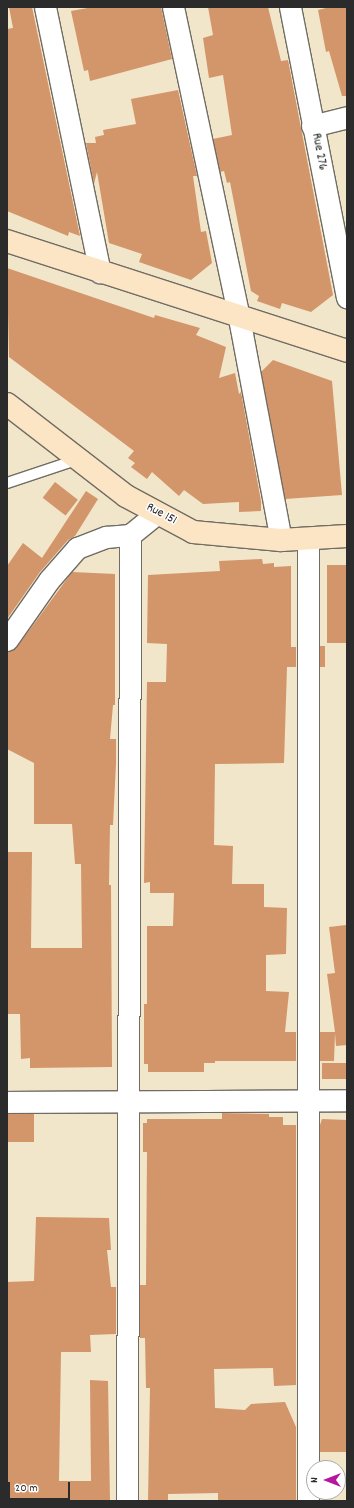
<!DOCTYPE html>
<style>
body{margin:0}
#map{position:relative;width:354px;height:1508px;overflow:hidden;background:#f1e5ca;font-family:Dekko,sans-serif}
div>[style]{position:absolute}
.building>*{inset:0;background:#d3956a;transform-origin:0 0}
.roads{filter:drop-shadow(1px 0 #706c63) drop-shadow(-1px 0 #706c63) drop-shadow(0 1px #706c63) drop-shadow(0 -1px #706c63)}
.service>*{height:10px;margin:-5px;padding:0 5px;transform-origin:5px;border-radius:5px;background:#fff}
.minor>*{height:21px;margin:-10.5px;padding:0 10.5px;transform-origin:10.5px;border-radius:10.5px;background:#fff}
.secondary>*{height:22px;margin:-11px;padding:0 11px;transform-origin:11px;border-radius:11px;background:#fce5c4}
span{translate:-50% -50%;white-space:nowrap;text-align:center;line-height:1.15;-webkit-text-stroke:3px #fff;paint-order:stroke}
.street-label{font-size:13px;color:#2b2b2b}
.frame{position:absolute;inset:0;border:8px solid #2b2b2b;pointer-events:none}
.north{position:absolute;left:306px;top:1460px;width:40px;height:40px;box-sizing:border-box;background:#fff;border:1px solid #aaa;border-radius:50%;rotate:270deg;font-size:11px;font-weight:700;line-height:16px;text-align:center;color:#2b2b2b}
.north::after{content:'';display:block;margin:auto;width:14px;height:18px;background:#b5179e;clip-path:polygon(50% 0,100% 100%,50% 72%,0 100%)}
.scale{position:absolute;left:8px;top:1482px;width:62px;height:18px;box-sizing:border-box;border:2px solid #2b2b2b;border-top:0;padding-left:5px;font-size:12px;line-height:14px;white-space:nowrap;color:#2b2b2b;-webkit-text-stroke:3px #fff;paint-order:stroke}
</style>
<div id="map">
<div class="building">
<div style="clip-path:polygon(9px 7px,32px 7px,80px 236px,69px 232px,68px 236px,7px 211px,7px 29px,13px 28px)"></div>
<div style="clip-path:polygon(93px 7px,161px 7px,172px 59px,90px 81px,88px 70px,84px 71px,71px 11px)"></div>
<div style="clip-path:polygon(208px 7px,268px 7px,281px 61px,288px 60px,333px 295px,311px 312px,282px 303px,280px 309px,257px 301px,259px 296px,251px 291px,230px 182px,227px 183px,224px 171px,220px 172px,213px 139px,232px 135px,223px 75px,209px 78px,203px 38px,213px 35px)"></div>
<div style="clip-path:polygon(330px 7px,347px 7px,347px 96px,342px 96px,329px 51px,326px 52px,318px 10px)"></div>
<div style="clip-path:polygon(178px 90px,197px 176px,193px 176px,201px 232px,206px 231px,212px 263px,191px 280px,139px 262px,142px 254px,109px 243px,97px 172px,94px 184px,86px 143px,96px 143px,95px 137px,104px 135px,103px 130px,136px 124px,131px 99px)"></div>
<div style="clip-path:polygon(7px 268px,154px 318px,155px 315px,200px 328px,196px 335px,226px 347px,219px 378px,235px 373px,239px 394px,241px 392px,261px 501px,261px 511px,239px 512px,239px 502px,203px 504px,184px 490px,179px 496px,152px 472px,147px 479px,131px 467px,135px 463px,128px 458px,134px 451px,9px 357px)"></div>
<div style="clip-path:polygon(273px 360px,332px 381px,342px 495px,285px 499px,261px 372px)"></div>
<div style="left:55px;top:482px;width:29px;height:20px;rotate:38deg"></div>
<div style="clip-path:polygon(86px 491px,98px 499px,75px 536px,68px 540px,40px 572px,7px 619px,7px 566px,23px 543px,42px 558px)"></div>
<div style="clip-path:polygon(262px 559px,263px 564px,274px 563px,274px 567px,291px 566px,291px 647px,296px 647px,296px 667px,287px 667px,284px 763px,215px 764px,214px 845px,233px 846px,232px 884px,264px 884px,264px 907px,287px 908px,286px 954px,266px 955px,266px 991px,289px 992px,285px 1032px,296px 1032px,296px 1061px,215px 1061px,215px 1063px,204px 1063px,204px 1072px,148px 1072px,148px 1064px,144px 1064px,144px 1004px,147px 1004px,147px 926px,173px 926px,174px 893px,150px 893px,150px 882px,144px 883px,147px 682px,166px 682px,167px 644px,147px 643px,148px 575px,220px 571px,219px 561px)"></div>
<div style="left:347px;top:565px;width:78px;height:20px;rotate:90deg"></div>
<div style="clip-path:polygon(72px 572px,115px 574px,115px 705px,113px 705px,110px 739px,116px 739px,116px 763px,113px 825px,110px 825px,109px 885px,111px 885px,112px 1067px,30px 1068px,30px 1058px,21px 1059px,20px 1014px,7px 1014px,7px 852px,32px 852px,31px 948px,82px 948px,81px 864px,75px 864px,72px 824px,34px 824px,34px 763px,7px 749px,7px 652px,17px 647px)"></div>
<div style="left:320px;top:646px;width:5px;height:21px"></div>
<div style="clip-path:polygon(346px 925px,347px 1045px,336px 1046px,335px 1033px,334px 1061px,320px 1061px,320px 1032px,335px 1032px,327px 974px,335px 973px,329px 927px)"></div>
<div style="left:322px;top:1063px;width:25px;height:16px"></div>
<div style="clip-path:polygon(222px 1113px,269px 1114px,269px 1117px,283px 1117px,283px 1125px,296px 1125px,296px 1385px,274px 1386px,273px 1368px,214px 1369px,215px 1408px,245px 1410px,251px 1404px,285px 1402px,296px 1427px,296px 1501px,218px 1501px,218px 1493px,168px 1494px,168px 1501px,148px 1501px,150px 1388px,146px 1388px,145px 1338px,140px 1338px,140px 1285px,146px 1285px,147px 1152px,143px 1152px,143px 1123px,147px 1123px,147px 1119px,222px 1119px)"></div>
<div style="left:34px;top:1114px;width:28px;height:27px;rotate:90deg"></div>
<div style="clip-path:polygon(322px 1119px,347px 1120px,347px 1452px,320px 1452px,320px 1125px)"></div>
<div style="clip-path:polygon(36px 1217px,109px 1218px,111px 1250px,107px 1250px,111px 1287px,116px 1287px,116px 1334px,90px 1335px,91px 1352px,61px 1352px,59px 1481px,91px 1481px,90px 1380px,108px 1381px,110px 1501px,7px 1501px,7px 1282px,34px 1281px)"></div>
</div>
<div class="roads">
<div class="service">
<div style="left:7px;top:483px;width:76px;rotate:-18.4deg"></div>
</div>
<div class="minor">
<div style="left:45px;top:7px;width:271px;rotate:78.3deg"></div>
<div style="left:173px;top:7px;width:318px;rotate:78deg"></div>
<div style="left:239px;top:318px;width:226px;rotate:79.3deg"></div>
<div style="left:290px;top:7px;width:296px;rotate:78.9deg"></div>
<div style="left:312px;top:126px;width:36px;rotate:-14deg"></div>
<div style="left:308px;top:540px;width:961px;rotate:90deg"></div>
<div style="left:7px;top:640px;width:73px;rotate:-55deg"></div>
<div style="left:49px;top:580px;width:43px;rotate:-48.8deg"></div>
<div style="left:77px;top:548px;width:31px;rotate:-21deg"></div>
<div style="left:106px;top:537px;width:24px;rotate:-5deg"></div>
<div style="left:130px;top:535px;width:35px;rotate:-39deg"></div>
<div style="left:7px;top:1102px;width:340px;rotate:-0.3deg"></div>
<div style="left:127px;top:1501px;width:966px;rotate:-89.82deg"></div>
</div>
<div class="secondary">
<div style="left:7px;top:241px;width:357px;rotate:17.9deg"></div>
<div style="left:7px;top:404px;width:150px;rotate:37.7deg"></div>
<div style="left:126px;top:496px;width:76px;rotate:28.2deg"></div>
<div style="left:193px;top:532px;width:88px;rotate:5.2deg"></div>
<div style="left:281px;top:540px;width:66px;rotate:-3.5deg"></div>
</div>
</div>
<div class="street-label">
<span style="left:318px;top:152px;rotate:79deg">Rue 276</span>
<span style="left:161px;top:515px;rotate:28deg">Rue 151</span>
</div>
<div class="frame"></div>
<div class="north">N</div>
<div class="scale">20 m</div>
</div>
